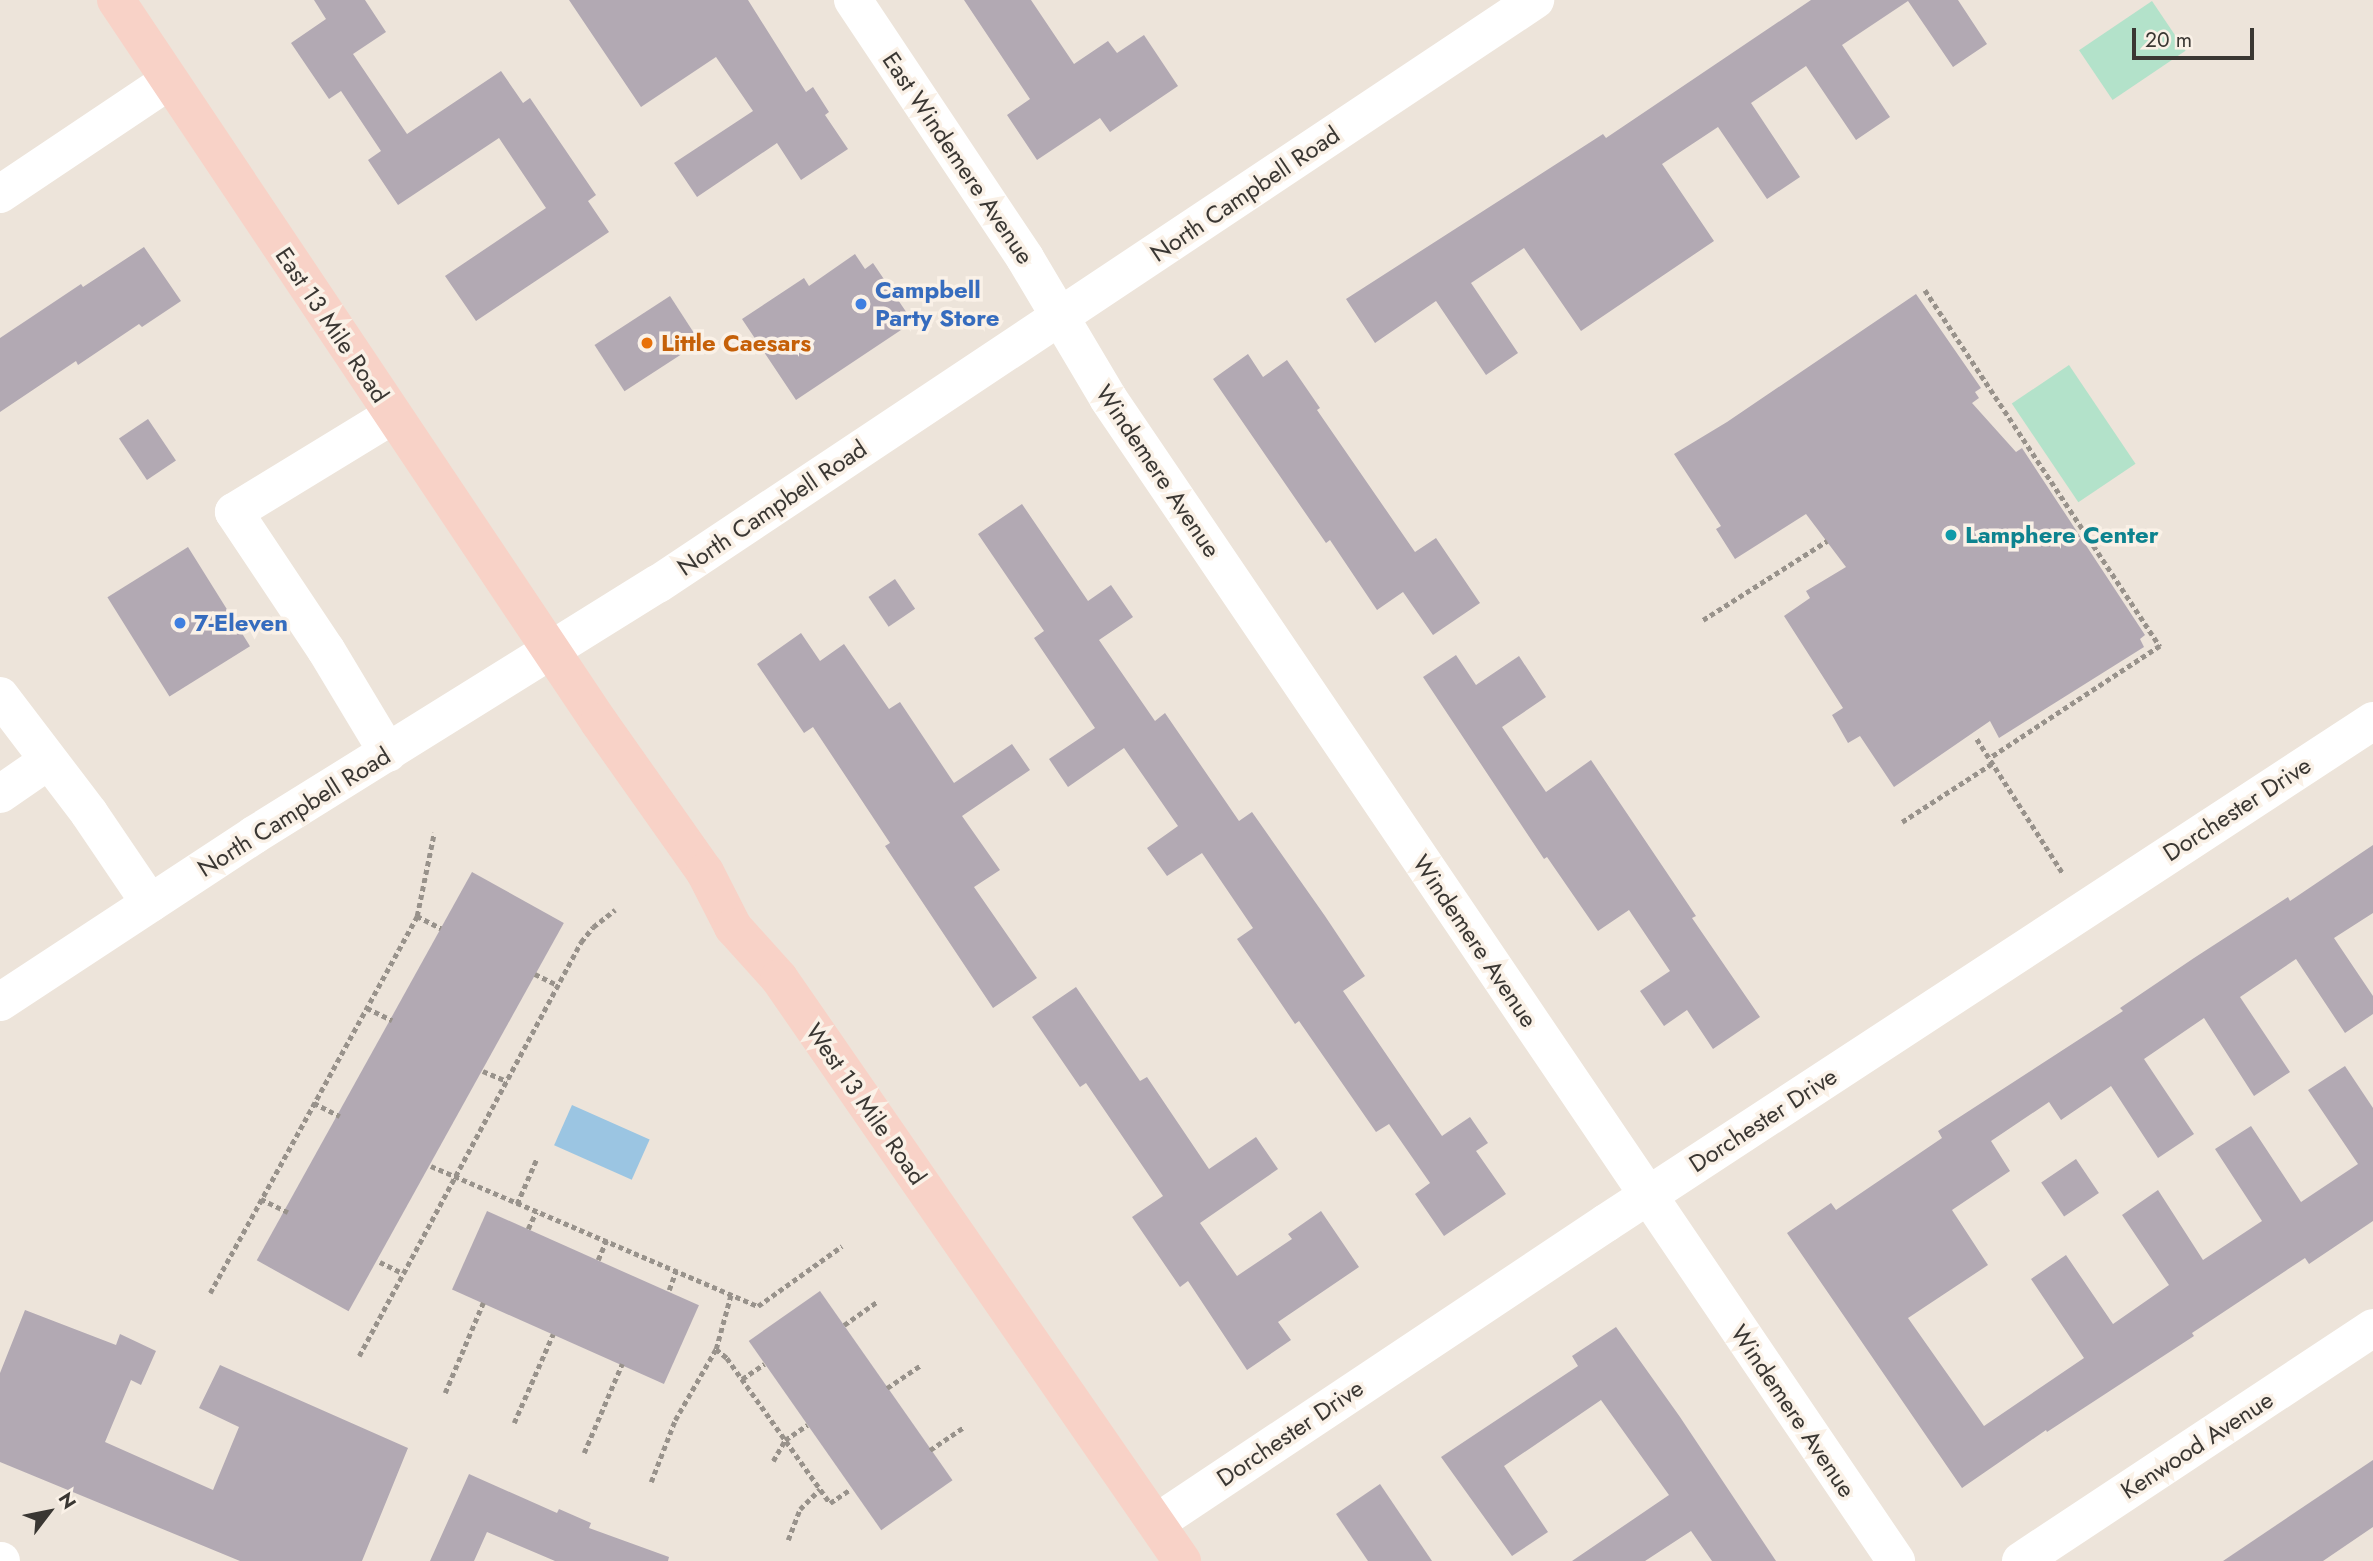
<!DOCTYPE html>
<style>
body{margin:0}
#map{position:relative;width:2373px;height:1561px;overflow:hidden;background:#ede4da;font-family:Jost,sans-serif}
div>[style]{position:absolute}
.green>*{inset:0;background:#b3e2ca;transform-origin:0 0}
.water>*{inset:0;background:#9bc5e2;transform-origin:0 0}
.building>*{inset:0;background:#b2a9b3;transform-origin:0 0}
.path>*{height:4.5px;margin-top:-2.25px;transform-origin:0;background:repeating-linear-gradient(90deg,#98928b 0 5px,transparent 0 8.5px)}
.minor>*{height:38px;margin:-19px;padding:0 19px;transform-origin:19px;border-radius:19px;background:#fff}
.major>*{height:38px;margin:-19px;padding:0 19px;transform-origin:19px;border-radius:19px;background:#f8d2c7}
.dots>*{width:19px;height:19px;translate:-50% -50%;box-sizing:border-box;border:4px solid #faf1e7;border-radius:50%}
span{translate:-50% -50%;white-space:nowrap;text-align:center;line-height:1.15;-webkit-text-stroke:7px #faf1e7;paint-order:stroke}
.street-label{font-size:24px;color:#3a3733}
.shop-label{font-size:24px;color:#366cbe;font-weight:700}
.left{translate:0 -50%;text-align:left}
.food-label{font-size:24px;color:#c56008;font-weight:700}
.culture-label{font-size:24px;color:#0d838f;font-weight:700}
.north{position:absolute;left:14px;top:1477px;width:70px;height:70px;-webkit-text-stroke:5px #faf1e7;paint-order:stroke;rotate:58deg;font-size:19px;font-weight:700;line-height:28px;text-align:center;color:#3a3733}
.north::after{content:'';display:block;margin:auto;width:24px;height:32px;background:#3a3733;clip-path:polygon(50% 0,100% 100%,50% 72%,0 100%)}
.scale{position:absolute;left:2132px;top:28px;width:122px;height:32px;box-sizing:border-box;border:4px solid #3a3733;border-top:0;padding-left:9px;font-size:21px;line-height:24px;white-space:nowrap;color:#3a3733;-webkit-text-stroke:5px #faf1e7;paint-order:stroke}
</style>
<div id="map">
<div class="green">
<div style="left:2152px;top:1px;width:60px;height:88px;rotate:56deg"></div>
<div style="left:2069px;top:365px;width:119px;height:69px;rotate:56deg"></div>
</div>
<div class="water">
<div style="left:572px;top:1105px;width:85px;height:44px;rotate:24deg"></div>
</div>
<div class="building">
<div style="clip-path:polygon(314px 0,365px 0,386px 32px,353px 54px,407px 134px,501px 71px,523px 103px,530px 98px,596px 195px,588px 201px,609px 232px,476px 321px,445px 276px,546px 208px,499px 138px,398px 205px,368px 160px,381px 151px,341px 91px,329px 99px,291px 43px,326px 19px)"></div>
<div style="clip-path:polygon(569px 0,748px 0,806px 92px,813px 87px,829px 112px,825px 115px,848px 149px,801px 180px,777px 143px,697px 197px,674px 163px,753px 111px,716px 57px,641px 107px)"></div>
<div style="clip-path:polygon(964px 0,1031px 0,1074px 64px,1108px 41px,1117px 53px,1144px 35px,1178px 86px,1110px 132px,1100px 118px,1037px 160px,1007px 115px,1030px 99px)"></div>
<div style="clip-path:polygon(1811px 0,1958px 0,1987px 44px,1953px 67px,1908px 1px,1842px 45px,1890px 117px,1856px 140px,1806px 66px,1751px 103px,1800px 177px,1767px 199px,1718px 127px,1662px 164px,1714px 241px,1581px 331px,1524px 248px,1471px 283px,1518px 353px,1486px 375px,1436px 301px,1375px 343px,1346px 299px,1603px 134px,1606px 138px)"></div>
<div style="clip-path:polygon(144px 247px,181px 301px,142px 327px,139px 324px,78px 365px,76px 361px,0 412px,0 338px,81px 284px,83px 287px)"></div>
<div style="clip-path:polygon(855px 254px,865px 269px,873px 263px,913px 322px,796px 400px,742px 319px,804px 278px,809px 286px)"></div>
<div style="clip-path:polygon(1916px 294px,1981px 388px,1975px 392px,1979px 398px,1972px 403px,2016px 452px,2022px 448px,2145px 635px,2140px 639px,2144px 647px,1999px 738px,1990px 721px,1894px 787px,1860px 736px,1848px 743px,1832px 715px,1843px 708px,1784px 616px,1810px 598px,1806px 591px,1846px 567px,1806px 514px,1735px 559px,1716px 529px,1721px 526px,1674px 454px,1727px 422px)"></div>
<div style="left:670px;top:296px;width:55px;height:90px;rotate:57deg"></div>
<div style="clip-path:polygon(1248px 354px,1263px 377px,1287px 360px,1320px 408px,1317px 410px,1415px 552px,1436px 538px,1480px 603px,1433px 635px,1403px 592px,1377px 610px,1330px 540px,1326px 543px,1213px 379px)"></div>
<div style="left:148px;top:419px;width:50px;height:35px;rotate:56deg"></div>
<div style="clip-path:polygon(1022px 504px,1088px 601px,1111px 585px,1133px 617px,1099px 640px,1155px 721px,1165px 713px,1239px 821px,1252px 812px,1325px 916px,1365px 976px,1343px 991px,1442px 1136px,1470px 1117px,1488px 1143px,1476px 1151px,1506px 1194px,1444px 1236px,1415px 1194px,1430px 1183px,1389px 1124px,1376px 1132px,1299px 1021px,1295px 1024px,1237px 939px,1253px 928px,1202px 853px,1167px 876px,1147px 848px,1178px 826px,1124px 748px,1068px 787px,1049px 759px,1095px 728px,1034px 638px,1044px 631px,978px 534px)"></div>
<div style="left:188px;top:547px;width:117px;height:95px;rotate:58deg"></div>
<div style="left:895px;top:579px;width:36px;height:32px;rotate:56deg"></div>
<div style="clip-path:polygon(801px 633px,820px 661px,844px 644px,889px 709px,900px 702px,954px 783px,1012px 744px,1030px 770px,962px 816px,1000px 870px,974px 887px,1037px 978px,993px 1008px,885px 846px,890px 843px,813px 727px,804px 733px,757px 664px)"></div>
<div style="clip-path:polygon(1456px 655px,1476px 685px,1519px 656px,1546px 697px,1502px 727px,1546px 792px,1591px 760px,1696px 916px,1692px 918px,1760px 1017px,1713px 1049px,1687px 1010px,1664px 1026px,1640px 991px,1670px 971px,1629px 910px,1598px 931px,1547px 857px,1544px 859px,1423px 677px)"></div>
<div style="clip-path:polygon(2373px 845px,2373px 913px,2334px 938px,2373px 996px,2373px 1014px,2345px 1033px,2296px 959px,2240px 997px,2290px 1072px,2254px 1096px,2204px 1018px,2144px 1059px,2194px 1134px,2158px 1158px,2111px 1086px,2061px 1120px,2049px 1102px,1991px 1141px,2010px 1171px,1952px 1210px,1988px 1265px,1908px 1318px,1984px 1426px,2084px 1358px,2031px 1279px,2066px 1255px,2113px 1324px,2169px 1285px,2122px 1215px,2158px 1190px,2203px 1260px,2262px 1221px,2215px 1149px,2251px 1126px,2301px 1202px,2358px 1164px,2308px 1090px,2345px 1066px,2373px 1108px,2373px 1221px,2309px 1264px,2305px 1258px,2192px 1333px,2194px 1336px,2047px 1432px,2046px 1430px,1962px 1488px,1787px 1233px,1831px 1203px,1836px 1210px,1942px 1138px,1938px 1131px,2123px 1011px,2120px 1008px,2194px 958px,2288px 897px,2290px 901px)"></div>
<div style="left:472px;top:872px;width:105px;height:444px;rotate:29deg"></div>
<div style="clip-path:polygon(1076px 987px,1140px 1081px,1147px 1077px,1209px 1169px,1256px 1137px,1278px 1169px,1200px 1223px,1237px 1276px,1292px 1239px,1288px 1234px,1321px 1211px,1359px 1267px,1278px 1322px,1291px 1340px,1247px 1370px,1188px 1281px,1180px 1287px,1132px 1217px,1163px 1196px,1086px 1083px,1080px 1087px,1032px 1017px)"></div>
<div style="left:2076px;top:1159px;width:41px;height:42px;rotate:56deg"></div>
<div style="left:487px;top:1211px;width:232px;height:86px;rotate:24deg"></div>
<div style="left:820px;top:1291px;width:231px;height:87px;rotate:55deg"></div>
<div style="clip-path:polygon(25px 1310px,116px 1345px,120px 1334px,156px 1351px,141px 1385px,131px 1380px,105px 1442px,213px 1490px,239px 1427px,199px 1408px,220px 1365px,408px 1448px,362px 1561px,240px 1561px,0 1462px,0 1373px)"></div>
<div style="clip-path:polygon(1616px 1327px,1680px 1417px,1776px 1561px,1712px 1561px,1691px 1531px,1645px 1561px,1572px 1561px,1669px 1495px,1601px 1400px,1504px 1466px,1548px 1532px,1512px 1556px,1441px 1457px,1578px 1366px,1572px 1356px)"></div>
<div style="clip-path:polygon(2373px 1460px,2373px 1527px,2323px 1561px,2223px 1561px)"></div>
<div style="clip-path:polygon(469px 1474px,557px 1513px,559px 1509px,591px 1523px,589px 1528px,669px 1557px,668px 1561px,555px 1561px,487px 1532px,474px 1561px,430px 1561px)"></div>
<div style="clip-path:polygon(1380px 1484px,1432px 1561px,1368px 1561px,1336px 1514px)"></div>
</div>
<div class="path">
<div style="left:1925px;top:290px;width:427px;rotate:56.6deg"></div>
<div style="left:2160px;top:646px;width:204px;rotate:146.6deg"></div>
<div style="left:1703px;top:620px;width:147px;rotate:-32.5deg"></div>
<div style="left:1977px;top:739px;width:161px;rotate:57.4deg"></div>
<div style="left:1902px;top:822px;width:108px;rotate:-33deg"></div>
<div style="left:417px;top:916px;width:27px;rotate:27deg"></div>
<div style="left:535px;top:974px;width:25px;rotate:26deg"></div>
<div style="left:367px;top:1008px;width:28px;rotate:26deg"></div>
<div style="left:483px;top:1071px;width:26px;rotate:23deg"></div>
<div style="left:314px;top:1103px;width:29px;rotate:27deg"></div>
<div style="left:431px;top:1166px;width:356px;rotate:23.2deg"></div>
<div style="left:758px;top:1306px;width:103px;rotate:-35.5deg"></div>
<div style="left:261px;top:1199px;width:30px;rotate:26deg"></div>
<div style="left:517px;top:1204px;width:50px;rotate:-66.5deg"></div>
<div style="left:528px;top:1229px;width:19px;rotate:-65deg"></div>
<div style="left:598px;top:1260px;width:21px;rotate:-67deg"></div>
<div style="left:380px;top:1262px;width:25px;rotate:26deg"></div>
<div style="left:669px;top:1290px;width:20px;rotate:-70deg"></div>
<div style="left:210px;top:1293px;width:430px;rotate:-61.2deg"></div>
<div style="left:417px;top:916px;width:85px;rotate:-78.4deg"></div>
<div style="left:844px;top:1325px;width:42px;rotate:-35.2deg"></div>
<div style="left:716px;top:1349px;width:14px;rotate:39deg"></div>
<div style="left:727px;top:1358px;width:178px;rotate:54.6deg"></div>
<div style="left:830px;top:1503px;width:25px;rotate:-34deg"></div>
<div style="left:359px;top:1356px;width:470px;rotate:-61.8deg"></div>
<div style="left:581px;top:942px;width:19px;rotate:-51deg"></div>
<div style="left:593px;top:927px;width:28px;rotate:-38deg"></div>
<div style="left:742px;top:1379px;width:27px;rotate:-34deg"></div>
<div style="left:887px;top:1388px;width:41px;rotate:-34.1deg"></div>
<div style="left:445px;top:1393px;width:98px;rotate:-67.1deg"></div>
<div style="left:514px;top:1423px;width:97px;rotate:-66.3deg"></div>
<div style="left:930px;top:1450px;width:41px;rotate:-34.1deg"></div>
<div style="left:584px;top:1453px;width:97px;rotate:-66.9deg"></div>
<div style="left:773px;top:1461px;width:24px;rotate:-60deg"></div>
<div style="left:785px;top:1440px;width:27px;rotate:-34deg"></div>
<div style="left:651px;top:1482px;width:66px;rotate:-68.8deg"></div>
<div style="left:675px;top:1420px;width:82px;rotate:-60deg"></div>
<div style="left:716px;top:1349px;width:57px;rotate:-74.7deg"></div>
<div style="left:788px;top:1540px;width:33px;rotate:-69deg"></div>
<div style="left:800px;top:1509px;width:28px;rotate:-45deg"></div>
</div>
<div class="minor">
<div style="left:853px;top:0;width:310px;rotate:56.3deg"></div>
<div style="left:1025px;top:258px;width:163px;rotate:59.3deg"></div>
<div style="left:1108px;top:398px;width:1405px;rotate:55.88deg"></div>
<div style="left:0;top:194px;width:203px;rotate:-33.8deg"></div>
<div style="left:0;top:696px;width:147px;rotate:52.7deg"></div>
<div style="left:89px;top:813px;width:109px;rotate:55.9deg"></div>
<div style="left:388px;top:753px;width:120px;rotate:-121deg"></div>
<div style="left:326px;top:650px;width:166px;rotate:-123.7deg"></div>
<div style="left:234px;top:512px;width:186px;rotate:-31.4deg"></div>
<div style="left:0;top:794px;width:58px;rotate:-34.5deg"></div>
<div style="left:0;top:1002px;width:304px;rotate:-33.3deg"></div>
<div style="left:254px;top:835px;width:476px;rotate:-31.9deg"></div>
<div style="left:658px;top:584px;width:1054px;rotate:-33.66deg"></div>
<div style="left:1156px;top:1523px;width:541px;rotate:-33.69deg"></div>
<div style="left:1606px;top:1223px;width:917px;rotate:-33.2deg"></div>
<div style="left:0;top:1561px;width:1px"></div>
<div style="left:2021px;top:1561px;width:422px;rotate:-33.5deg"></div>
</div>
<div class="major">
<div style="left:116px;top:0;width:869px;rotate:56.22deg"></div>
<div style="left:599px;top:722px;width:184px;rotate:54.8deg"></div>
<div style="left:705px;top:872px;width:62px;rotate:63deg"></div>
<div style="left:733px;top:927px;width:69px;rotate:48deg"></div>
<div style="left:779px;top:978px;width:709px;rotate:55.35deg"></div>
</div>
<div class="dots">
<div style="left:861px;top:304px;background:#3f7fe0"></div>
<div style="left:647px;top:343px;background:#e8710a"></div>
<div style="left:1951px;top:535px;background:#0f9aa8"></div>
<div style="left:180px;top:623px;background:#3f7fe0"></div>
</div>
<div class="street-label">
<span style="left:958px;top:158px;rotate:56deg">East Windemere Avenue</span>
<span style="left:1245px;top:194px;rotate:-34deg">North Campbell Road</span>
<span style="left:332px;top:325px;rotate:56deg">East 13 Mile Road</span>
<span style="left:1158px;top:471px;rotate:56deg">Windemere Avenue</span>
<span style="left:772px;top:508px;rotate:-34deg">North Campbell Road</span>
<span style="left:2237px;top:809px;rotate:-33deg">Dorchester Drive</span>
<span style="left:294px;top:812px;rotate:-32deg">North Campbell Road</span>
<span style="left:1475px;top:941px;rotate:56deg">Windemere Avenue</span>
<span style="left:866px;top:1104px;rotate:55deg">West 13 Mile Road</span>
<span style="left:1763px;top:1120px;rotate:-33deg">Dorchester Drive</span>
<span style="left:1793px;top:1411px;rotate:56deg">Windemere Avenue</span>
<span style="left:1290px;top:1433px;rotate:-34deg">Dorchester Drive</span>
<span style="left:2197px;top:1445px;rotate:-33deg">Kenwood Avenue</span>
</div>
<div class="shop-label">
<span class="left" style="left:875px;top:304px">Campbell<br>Party Store</span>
<span class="left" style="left:194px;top:623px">7-Eleven</span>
</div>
<div class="food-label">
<span class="left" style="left:661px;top:343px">Little Caesars</span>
</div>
<div class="culture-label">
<span class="left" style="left:1965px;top:535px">Lamphere Center</span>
</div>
<div class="north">N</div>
<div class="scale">20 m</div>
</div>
